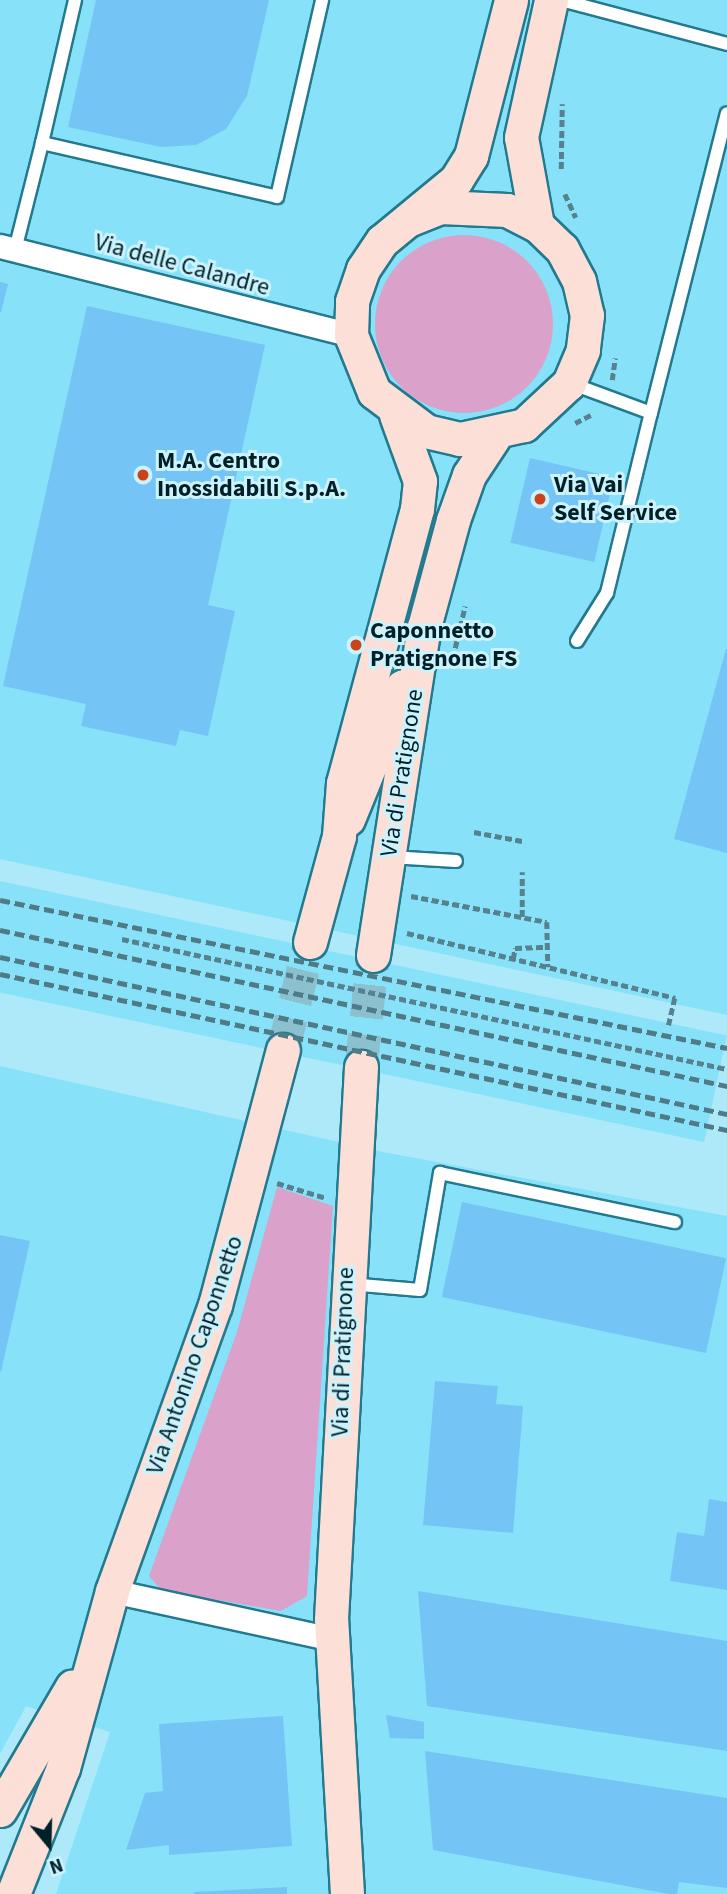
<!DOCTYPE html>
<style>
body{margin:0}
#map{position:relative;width:727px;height:1894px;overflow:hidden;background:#aee9f9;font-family:"Source Sans 3",sans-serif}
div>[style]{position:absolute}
.built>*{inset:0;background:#87e1f9;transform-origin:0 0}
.green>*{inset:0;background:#daa1ca}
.round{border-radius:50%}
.building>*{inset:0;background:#74c5f5;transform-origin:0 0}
.secondary-tunnel>*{height:33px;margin-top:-16.5px;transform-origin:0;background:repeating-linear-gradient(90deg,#8bc1cf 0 33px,transparent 0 50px)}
.path>*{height:4.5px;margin-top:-2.25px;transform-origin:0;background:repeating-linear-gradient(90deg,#55828e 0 7px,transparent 0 10.5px)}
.roads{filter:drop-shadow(2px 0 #23798d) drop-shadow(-2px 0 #23798d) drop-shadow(0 2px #23798d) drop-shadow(0 -2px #23798d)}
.lane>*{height:12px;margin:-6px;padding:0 6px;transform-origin:6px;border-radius:6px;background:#fff}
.street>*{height:23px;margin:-11.5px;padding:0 11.5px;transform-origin:11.5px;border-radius:11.5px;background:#fff}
.secondary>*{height:33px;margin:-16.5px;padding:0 16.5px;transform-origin:16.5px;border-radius:16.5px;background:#fce0d8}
.rail>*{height:5px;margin-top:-2.5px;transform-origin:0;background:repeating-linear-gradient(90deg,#4f7b87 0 10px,transparent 0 15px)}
.dots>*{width:19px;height:19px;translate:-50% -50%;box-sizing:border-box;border:4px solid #ccf3fd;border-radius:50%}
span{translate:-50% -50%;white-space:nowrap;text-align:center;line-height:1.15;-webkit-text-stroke:6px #ccf3fd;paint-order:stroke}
.street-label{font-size:24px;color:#002028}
.poi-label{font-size:24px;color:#002028;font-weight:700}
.left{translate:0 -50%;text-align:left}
.north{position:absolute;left:14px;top:1810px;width:70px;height:70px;-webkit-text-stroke:5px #ccf3fd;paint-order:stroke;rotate:161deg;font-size:19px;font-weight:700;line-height:28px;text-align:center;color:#002028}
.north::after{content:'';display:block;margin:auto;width:24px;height:32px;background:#002028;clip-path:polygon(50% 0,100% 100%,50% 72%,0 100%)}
</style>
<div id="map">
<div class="built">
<div style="clip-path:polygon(0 0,727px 0,727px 1015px,0 859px)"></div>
<div style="left:0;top:881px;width:743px;height:109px;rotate:12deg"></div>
<div style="clip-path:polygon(0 1066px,383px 1152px,727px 1216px,727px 1894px,56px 1894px,110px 1732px,26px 1706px,0 1754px)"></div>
</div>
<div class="green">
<div class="round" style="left:375px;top:235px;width:178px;height:178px"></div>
<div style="clip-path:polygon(277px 1187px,333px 1206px,307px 1596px,281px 1611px,161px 1590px,149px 1576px,237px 1332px)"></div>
</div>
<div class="building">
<div style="clip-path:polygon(96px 0,269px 0,247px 96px,226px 129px,196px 145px,161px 147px,68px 127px)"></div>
<div style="clip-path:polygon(0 282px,8px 284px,1px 312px,0 312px)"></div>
<div style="clip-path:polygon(87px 306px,265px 345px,208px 605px,235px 611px,208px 736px,180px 730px,176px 746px,81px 726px,86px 704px,3px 686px)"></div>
<div style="left:530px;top:458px;width:86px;height:87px;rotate:13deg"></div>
<div style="clip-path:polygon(726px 649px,727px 649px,727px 853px,674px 839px)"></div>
<div style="left:462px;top:1202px;width:270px;height:97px;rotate:12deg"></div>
<div style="clip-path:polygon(0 1235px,30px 1241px,1px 1372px,0 1371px)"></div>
<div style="clip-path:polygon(435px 1381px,498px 1386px,496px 1404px,523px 1406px,513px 1533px,423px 1525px)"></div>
<div style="clip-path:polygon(709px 1499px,727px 1502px,727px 1590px,670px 1581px,677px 1532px,704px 1536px)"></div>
<div style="clip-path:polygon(418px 1591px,727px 1641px,727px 1751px,427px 1706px)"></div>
<div style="clip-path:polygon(386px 1715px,424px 1722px,424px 1739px,390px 1738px)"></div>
<div style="clip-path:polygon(283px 1716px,292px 1846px,169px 1855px,169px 1845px,126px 1850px,145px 1793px,163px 1791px,159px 1724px)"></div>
<div style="clip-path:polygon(425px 1751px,727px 1798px,727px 1888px,679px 1882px,677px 1894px,669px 1894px,433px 1850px)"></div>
<div style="clip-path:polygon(287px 1887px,287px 1894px,194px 1894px,194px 1892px)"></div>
</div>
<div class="secondary-tunnel">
<div style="left:283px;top:1050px;width:111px;rotate:-76deg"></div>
<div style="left:361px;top:1067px;width:113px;rotate:-83.9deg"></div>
</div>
<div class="path">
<div style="left:561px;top:169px;width:65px;rotate:-89.1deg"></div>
<div style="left:565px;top:194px;width:26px;rotate:65deg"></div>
<div style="left:612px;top:380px;width:22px;rotate:-82deg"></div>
<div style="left:575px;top:423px;width:20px;rotate:-27deg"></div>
<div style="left:455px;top:648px;width:43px;rotate:-76.6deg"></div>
<div style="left:474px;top:832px;width:49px;rotate:10.6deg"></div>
<div style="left:411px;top:896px;width:138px;rotate:10.8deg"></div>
<div style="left:547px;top:922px;width:45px;rotate:88.7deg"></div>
<div style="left:522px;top:917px;width:45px;rotate:-90deg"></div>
<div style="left:407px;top:933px;width:276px;rotate:13.6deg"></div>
<div style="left:675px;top:998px;width:28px;rotate:103deg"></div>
<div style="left:122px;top:939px;width:619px;rotate:12.13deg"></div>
<div style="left:513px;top:959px;width:11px;rotate:-80deg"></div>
<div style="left:515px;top:948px;width:33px;rotate:-2deg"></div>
<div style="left:277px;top:1183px;width:51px;rotate:17deg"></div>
</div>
<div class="roads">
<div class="lane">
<div style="left:75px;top:0;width:147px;rotate:103deg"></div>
<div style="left:42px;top:143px;width:241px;rotate:12.9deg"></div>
<div style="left:277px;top:197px;width:202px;rotate:-77.1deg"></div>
<div style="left:561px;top:0;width:172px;rotate:14.8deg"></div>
<div style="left:15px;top:250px;width:110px;rotate:-75.8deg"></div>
<div style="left:570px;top:383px;width:86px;rotate:20.3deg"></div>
<div style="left:651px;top:413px;width:309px;rotate:-75.8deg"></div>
<div style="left:577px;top:641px;width:57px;rotate:-58deg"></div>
<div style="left:607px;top:593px;width:185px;rotate:-76.3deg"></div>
<div style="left:390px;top:857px;width:66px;rotate:3.5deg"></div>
<div style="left:349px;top:1284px;width:71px;rotate:4.8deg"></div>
<div style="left:420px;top:1290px;width:119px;rotate:-80.3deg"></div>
<div style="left:440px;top:1173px;width:240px;rotate:11.8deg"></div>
</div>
<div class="street">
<div style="left:0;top:246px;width:362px;rotate:14.2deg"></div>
<div style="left:112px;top:1591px;width:225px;rotate:12.3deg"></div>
</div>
<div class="secondary">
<div style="left:408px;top:220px;width:35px;rotate:-22deg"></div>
<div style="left:440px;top:207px;width:67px;rotate:2.6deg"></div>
<div style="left:507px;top:210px;width:34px;rotate:27deg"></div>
<div style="left:537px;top:225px;width:35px;rotate:44deg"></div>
<div style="left:562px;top:249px;width:36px;rotate:62deg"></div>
<div style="left:579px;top:281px;width:35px;rotate:77deg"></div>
<div style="left:587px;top:315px;width:35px;rotate:97deg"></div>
<div style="left:583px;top:350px;width:36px;rotate:113deg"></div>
<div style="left:569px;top:383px;width:62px;rotate:137deg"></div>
<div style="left:524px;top:425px;width:66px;rotate:167.7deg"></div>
<div style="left:460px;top:439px;width:35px;rotate:-167deg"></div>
<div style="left:426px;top:431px;width:65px;rotate:-143.1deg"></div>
<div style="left:374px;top:392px;width:61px;rotate:-112deg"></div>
<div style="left:351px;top:335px;width:34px;rotate:-88deg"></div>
<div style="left:352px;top:301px;width:34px;rotate:-71deg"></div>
<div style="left:363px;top:269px;width:34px;rotate:-56deg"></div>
<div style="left:382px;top:241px;width:96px;rotate:-39.5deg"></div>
<div style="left:456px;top:180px;width:28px;rotate:-58deg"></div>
<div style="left:471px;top:156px;width:161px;rotate:-75.6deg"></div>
<div style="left:537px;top:225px;width:89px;rotate:-100.3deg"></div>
<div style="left:521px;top:137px;width:140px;rotate:-77.6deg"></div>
<div style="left:348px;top:819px;width:143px;rotate:-67.8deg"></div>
<div style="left:310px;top:942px;width:110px;rotate:-74.7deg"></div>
<div style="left:339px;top:836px;width:53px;rotate:-85.7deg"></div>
<div style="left:343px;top:783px;width:284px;rotate:-74.9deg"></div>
<div style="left:417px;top:509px;width:28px;rotate:-84deg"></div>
<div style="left:420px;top:481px;width:70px;rotate:-110deg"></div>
<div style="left:373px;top:955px;width:332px;rotate:-81.2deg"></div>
<div style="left:424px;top:627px;width:111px;rotate:-74.8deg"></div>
<div style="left:453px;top:520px;width:48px;rotate:-70.4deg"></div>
<div style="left:469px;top:475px;width:45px;rotate:-56.7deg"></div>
<div style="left:0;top:1810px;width:143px;rotate:-59.7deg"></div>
<div style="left:13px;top:1894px;width:136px;rotate:-68.4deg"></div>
<div style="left:63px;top:1768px;width:184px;rotate:-74.5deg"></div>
<div style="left:112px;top:1591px;width:304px;rotate:-70.2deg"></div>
<div style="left:215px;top:1305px;width:264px;rotate:-75.1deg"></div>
<div style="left:347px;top:1894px;width:275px;rotate:-93.3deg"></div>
<div style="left:331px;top:1619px;width:553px;rotate:-86.89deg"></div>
</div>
</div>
<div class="rail">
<div style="left:0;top:900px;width:742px;rotate:11.51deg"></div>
<div style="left:0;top:930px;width:744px;rotate:12.11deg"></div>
<div style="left:0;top:957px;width:744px;rotate:12.19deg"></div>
<div style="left:0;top:974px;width:744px;rotate:12.11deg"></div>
</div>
<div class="dots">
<div style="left:143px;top:475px;background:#cb4318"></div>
<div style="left:540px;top:499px;background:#cb4318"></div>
<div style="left:356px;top:645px;background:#cb4318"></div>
</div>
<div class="street-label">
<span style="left:182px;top:265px;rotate:15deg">Via delle Calandre</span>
<span style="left:402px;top:773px;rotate:-81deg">Via di Pratignone</span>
<span style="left:343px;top:1352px;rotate:-88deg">Via di Pratignone</span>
<span style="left:195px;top:1355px;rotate:-71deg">Via Antonino Caponnetto</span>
</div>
<div class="poi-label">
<span class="left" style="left:157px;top:475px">M.A. Centro<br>Inossidabili S.p.A.</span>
<span class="left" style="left:554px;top:499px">Via Vai<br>Self Service</span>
<span class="left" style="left:370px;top:645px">Caponnetto<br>Pratignone FS</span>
</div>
<div class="north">N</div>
</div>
